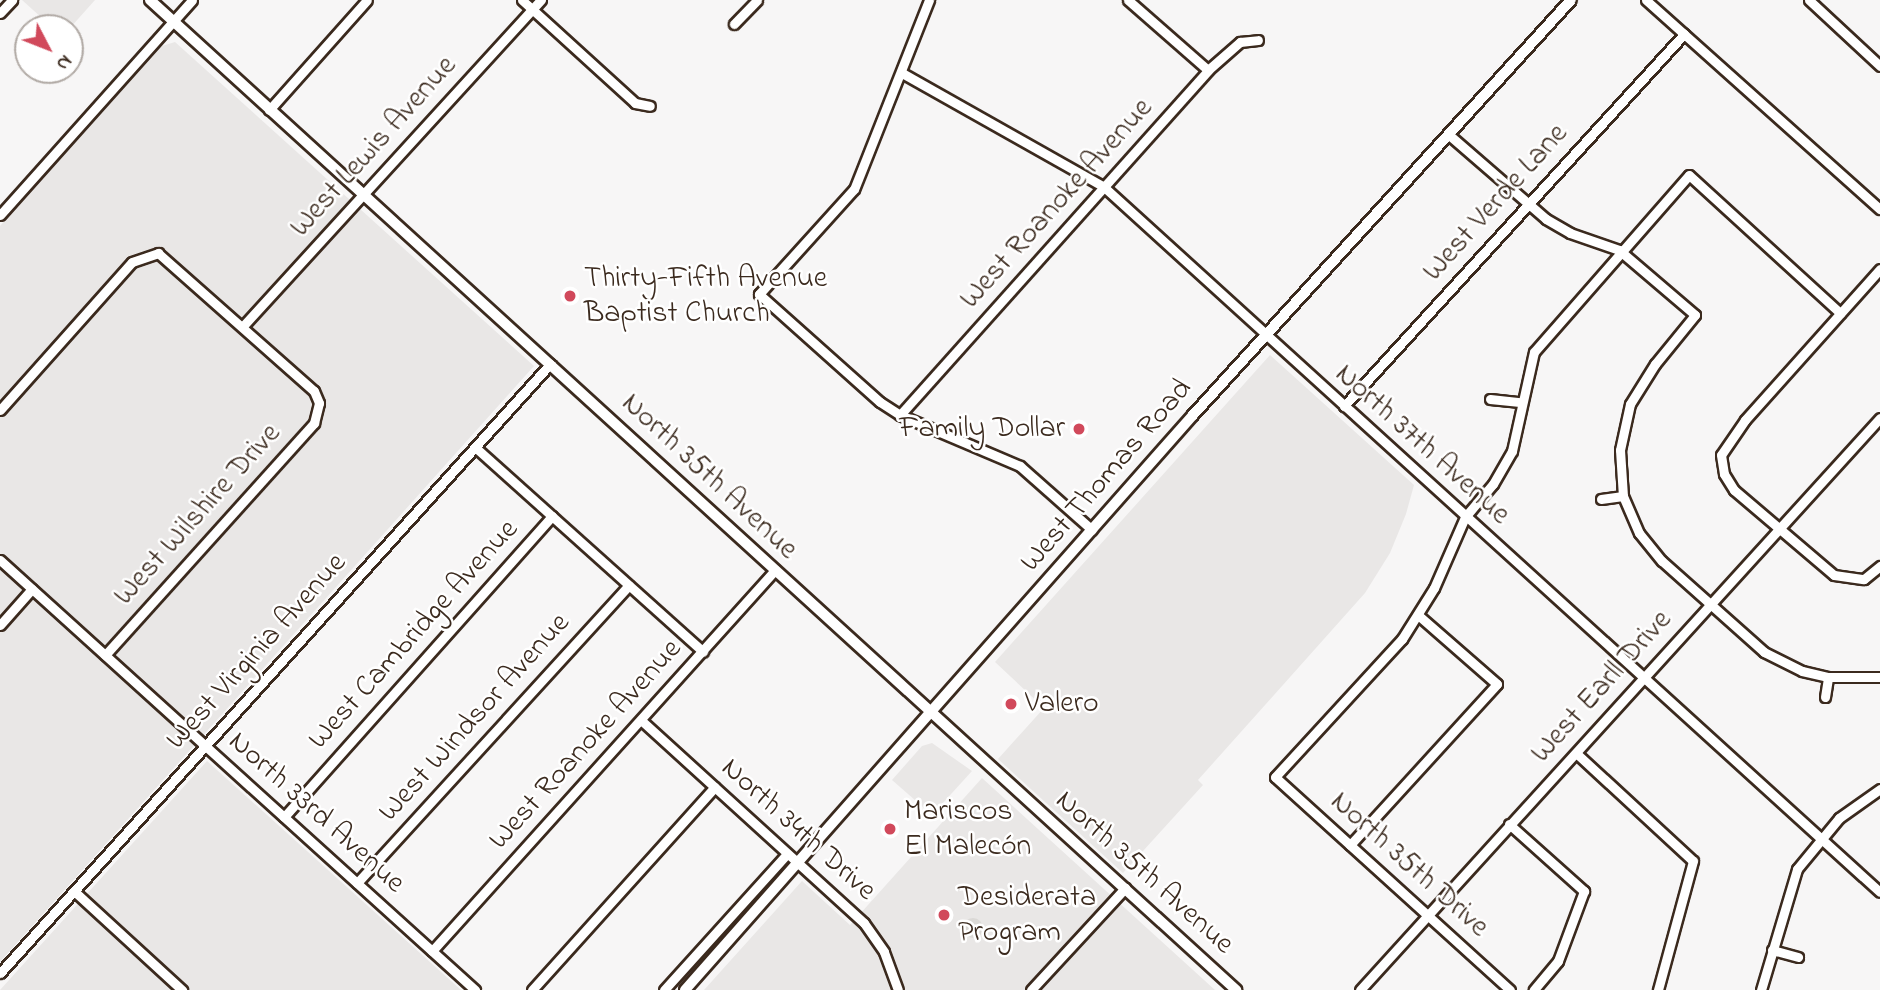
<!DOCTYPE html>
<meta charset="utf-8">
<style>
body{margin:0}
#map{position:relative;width:1880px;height:990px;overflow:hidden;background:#f7f6f6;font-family:"Indie Flower",sans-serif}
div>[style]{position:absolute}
.built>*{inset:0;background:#e9e7e6}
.green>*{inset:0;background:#dbd9d6}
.round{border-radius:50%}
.roads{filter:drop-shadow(2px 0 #3b2a1e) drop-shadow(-2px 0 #3b2a1e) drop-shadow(0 2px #3b2a1e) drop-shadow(0 -2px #3b2a1e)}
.minor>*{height:9px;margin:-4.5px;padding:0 4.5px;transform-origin:4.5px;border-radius:4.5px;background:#fff}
.major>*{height:10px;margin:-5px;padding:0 5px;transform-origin:5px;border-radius:5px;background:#fff}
.dots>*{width:19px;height:19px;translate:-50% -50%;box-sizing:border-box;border:4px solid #fff;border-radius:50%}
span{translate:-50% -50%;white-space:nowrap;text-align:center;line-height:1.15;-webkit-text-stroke:5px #fff;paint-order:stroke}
.street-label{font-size:30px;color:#3b2a1e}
.poi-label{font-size:30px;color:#3b2a1e}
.left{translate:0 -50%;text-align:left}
.right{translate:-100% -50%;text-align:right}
.north{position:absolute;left:14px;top:14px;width:70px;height:70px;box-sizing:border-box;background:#fff;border:2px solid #b1aaa5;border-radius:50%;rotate:132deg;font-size:19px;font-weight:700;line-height:28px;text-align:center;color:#3b2a1e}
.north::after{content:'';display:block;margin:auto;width:24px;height:32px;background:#d1495b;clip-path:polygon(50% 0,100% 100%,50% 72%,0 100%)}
</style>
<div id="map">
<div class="built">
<div style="clip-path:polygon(22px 0,95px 0,70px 28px,53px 28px)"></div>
<div style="clip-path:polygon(175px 42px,534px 366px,0 962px,0 226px,162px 46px)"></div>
<div style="clip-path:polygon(1270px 355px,1414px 485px,1406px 514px,1390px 553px,1365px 593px,1198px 780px,1203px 785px,1123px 873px,998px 759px,1044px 708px,995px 662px)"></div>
<div style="clip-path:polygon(932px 743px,972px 771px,932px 815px,892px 780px,922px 746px)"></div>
<div style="clip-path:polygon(207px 761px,461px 990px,0 990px)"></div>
<div style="clip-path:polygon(982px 778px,1215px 990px,704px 990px,802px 881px,850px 925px)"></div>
</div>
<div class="green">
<div class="round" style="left:963px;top:918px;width:20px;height:20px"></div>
</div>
<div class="roads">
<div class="minor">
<div style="left:522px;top:0;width:153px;rotate:42.3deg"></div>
<div style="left:635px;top:103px;width:15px;rotate:11deg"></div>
<div style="left:929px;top:0;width:203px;rotate:111.6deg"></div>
<div style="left:854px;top:189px;width:142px;rotate:132.1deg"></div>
<div style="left:759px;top:294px;width:162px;rotate:41.8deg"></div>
<div style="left:880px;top:402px;width:24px;rotate:33deg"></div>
<div style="left:900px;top:415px;width:130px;rotate:23deg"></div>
<div style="left:1020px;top:466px;width:96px;rotate:41.6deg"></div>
<div style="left:1128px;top:0;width:106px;rotate:41.2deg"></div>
<div style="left:1646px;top:0;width:314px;rotate:41.8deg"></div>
<div style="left:1809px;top:0;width:97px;rotate:42.9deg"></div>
<div style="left:0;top:13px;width:18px;rotate:-47deg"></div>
<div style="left:734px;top:24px;width:33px;rotate:-46deg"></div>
<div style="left:902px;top:73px;width:232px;rotate:29.4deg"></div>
<div style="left:1104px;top:187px;width:1048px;rotate:42.26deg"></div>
<div style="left:269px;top:110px;width:147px;rotate:-48.3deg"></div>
<div style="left:1448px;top:134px;width:130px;rotate:40.9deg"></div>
<div style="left:1546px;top:219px;width:28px;rotate:30deg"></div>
<div style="left:1570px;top:233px;width:52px;rotate:19.1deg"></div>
<div style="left:1619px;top:250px;width:100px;rotate:40.5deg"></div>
<div style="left:1695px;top:315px;width:63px;rotate:129.2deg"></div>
<div style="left:1655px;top:364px;width:47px;rotate:122deg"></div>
<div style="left:1630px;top:404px;width:47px;rotate:102.3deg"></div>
<div style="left:1620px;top:450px;width:46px;rotate:86.3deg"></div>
<div style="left:1623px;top:496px;width:40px;rotate:66.6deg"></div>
<div style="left:1639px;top:533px;width:36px;rotate:51deg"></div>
<div style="left:1662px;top:561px;width:137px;rotate:41.7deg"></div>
<div style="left:1764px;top:652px;width:42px;rotate:26.6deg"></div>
<div style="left:1802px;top:671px;width:27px;rotate:13deg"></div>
<div style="left:1828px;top:677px;width:52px"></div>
<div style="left:0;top:215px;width:288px;rotate:-48.2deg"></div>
<div style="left:1880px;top:269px;width:203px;rotate:131.8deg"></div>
<div style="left:1745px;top:420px;width:42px;rotate:124.4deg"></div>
<div style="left:1721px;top:455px;width:19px;rotate:81deg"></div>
<div style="left:1724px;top:474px;width:19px;rotate:58deg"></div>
<div style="left:1734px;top:490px;width:131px;rotate:40.4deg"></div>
<div style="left:1834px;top:575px;width:30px;rotate:8deg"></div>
<div style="left:1864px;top:579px;width:21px;rotate:-39deg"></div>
<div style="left:243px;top:326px;width:442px;rotate:-47.6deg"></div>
<div style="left:1490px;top:399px;width:30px;rotate:6deg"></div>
<div style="left:1344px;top:406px;width:504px;rotate:-47.57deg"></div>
<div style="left:0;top:410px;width:198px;rotate:-48.3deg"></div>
<div style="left:132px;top:262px;width:28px;rotate:-19deg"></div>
<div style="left:158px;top:253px;width:208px;rotate:41.5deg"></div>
<div style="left:314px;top:391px;width:13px;rotate:67deg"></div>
<div style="left:319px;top:403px;width:21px;rotate:104deg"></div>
<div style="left:314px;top:423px;width:312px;rotate:132deg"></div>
<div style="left:900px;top:415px;width:462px;rotate:-48.2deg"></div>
<div style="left:1208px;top:70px;width:43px;rotate:-41.2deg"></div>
<div style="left:1240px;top:42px;width:18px;rotate:-6deg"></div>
<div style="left:476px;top:448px;width:305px;rotate:41.9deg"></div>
<div style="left:1601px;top:499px;width:22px;rotate:-8deg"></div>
<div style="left:0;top:560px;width:641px;rotate:42.15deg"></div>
<div style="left:0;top:625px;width:48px;rotate:-48.4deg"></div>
<div style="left:1825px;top:697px;width:20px;rotate:-81deg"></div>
<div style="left:642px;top:721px;width:300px;rotate:42.3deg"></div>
<div style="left:864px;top:923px;width:35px;rotate:55deg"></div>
<div style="left:884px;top:952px;width:40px;rotate:69.8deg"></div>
<div style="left:1576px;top:753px;width:159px;rotate:42.7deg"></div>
<div style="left:1693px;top:861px;width:134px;rotate:105.2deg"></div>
<div style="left:284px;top:817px;width:403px;rotate:-48.3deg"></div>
<div style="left:1509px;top:824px;width:101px;rotate:41.8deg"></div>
<div style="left:1584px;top:891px;width:75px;rotate:110.4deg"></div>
<div style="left:1558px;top:961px;width:38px;rotate:130deg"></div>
<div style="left:1350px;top:845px;width:218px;rotate:-47.6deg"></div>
<div style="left:1497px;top:684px;width:105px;rotate:-138.9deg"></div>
<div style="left:357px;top:883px;width:403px;rotate:-47.6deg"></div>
<div style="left:74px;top:891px;width:147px;rotate:42.5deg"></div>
<div style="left:1772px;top:950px;width:27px;rotate:15deg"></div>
<div style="left:432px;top:951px;width:513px;rotate:-48deg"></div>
<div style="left:0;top:973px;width:821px;rotate:-47.91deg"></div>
<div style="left:532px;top:990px;width:273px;rotate:-48deg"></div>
<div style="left:664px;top:990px;width:183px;rotate:-47.9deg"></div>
<div style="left:1031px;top:990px;width:139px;rotate:-47.3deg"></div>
<div style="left:1360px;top:990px;width:773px;rotate:-47.73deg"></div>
<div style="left:1510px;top:990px;width:317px;rotate:-137.8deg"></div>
<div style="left:1275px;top:777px;width:188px;rotate:-47.4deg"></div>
<div style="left:1402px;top:639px;width:60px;rotate:-57.9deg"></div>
<div style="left:1434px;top:588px;width:77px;rotate:-66.4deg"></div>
<div style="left:1465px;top:517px;width:43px;rotate:-49.7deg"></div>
<div style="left:1493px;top:484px;width:38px;rotate:-60deg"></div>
<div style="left:1512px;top:451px;width:101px;rotate:-77.5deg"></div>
<div style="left:1534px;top:352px;width:235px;rotate:-48.8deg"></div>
<div style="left:1689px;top:175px;width:205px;rotate:42.4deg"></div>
<div style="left:1761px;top:990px;width:126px;rotate:-73.4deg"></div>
<div style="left:1797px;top:869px;width:66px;rotate:-50.5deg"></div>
<div style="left:1839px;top:818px;width:50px;rotate:-35.3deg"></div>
</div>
<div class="major">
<div style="left:150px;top:0;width:1470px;rotate:42.35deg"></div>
<div style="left:685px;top:990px;width:767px;rotate:-48.54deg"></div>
<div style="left:1193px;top:415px;width:561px;rotate:-47.67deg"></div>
</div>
</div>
<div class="dots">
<div style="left:570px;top:296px;background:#d1495b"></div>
<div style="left:1079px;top:429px;background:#d1495b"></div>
<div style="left:1011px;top:704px;background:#d1495b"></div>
<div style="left:890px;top:829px;background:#d1495b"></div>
<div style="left:944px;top:915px;background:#d1495b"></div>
</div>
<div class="street-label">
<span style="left:374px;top:147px;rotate:-48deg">West Lewis Avenue</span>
<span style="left:1496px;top:203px;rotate:-48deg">West Verde Lane</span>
<span style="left:1057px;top:204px;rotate:-48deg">West Roanoke Avenue</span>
<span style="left:1422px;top:445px;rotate:42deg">North 37th Avenue</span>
<span style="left:1107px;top:476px;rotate:-49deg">West Thomas Road</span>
<span style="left:709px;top:477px;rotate:43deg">North 35th Avenue</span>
<span style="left:198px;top:515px;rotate:-48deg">West Wilshire Drive</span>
<span style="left:414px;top:635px;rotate:-48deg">West Cambridge Avenue</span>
<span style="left:257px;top:652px;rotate:-48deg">West Virginia Avenue</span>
<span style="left:1602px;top:687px;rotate:-48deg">West Earll Drive</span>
<span style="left:475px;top:718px;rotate:-48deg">West Windsor Avenue</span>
<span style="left:586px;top:745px;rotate:-48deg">West Roanoke Avenue</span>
<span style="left:316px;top:813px;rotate:42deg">North 33rd Avenue</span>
<span style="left:798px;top:830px;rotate:42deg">North 34th Drive</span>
<span style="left:1409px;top:865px;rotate:42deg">North 35th Drive</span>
<span style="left:1144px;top:873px;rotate:42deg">North 35th Avenue</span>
</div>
<div class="poi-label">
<span class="left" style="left:584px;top:296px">Thirty-Fifth Avenue<br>Baptist Church</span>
<span class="right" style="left:1065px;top:429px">Family Dollar</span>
<span class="left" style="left:1025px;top:704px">Valero</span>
<span class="left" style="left:904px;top:829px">Mariscos<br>El Malecón</span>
<span class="left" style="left:958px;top:915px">Desiderata<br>Program</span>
</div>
<div class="north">N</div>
</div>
